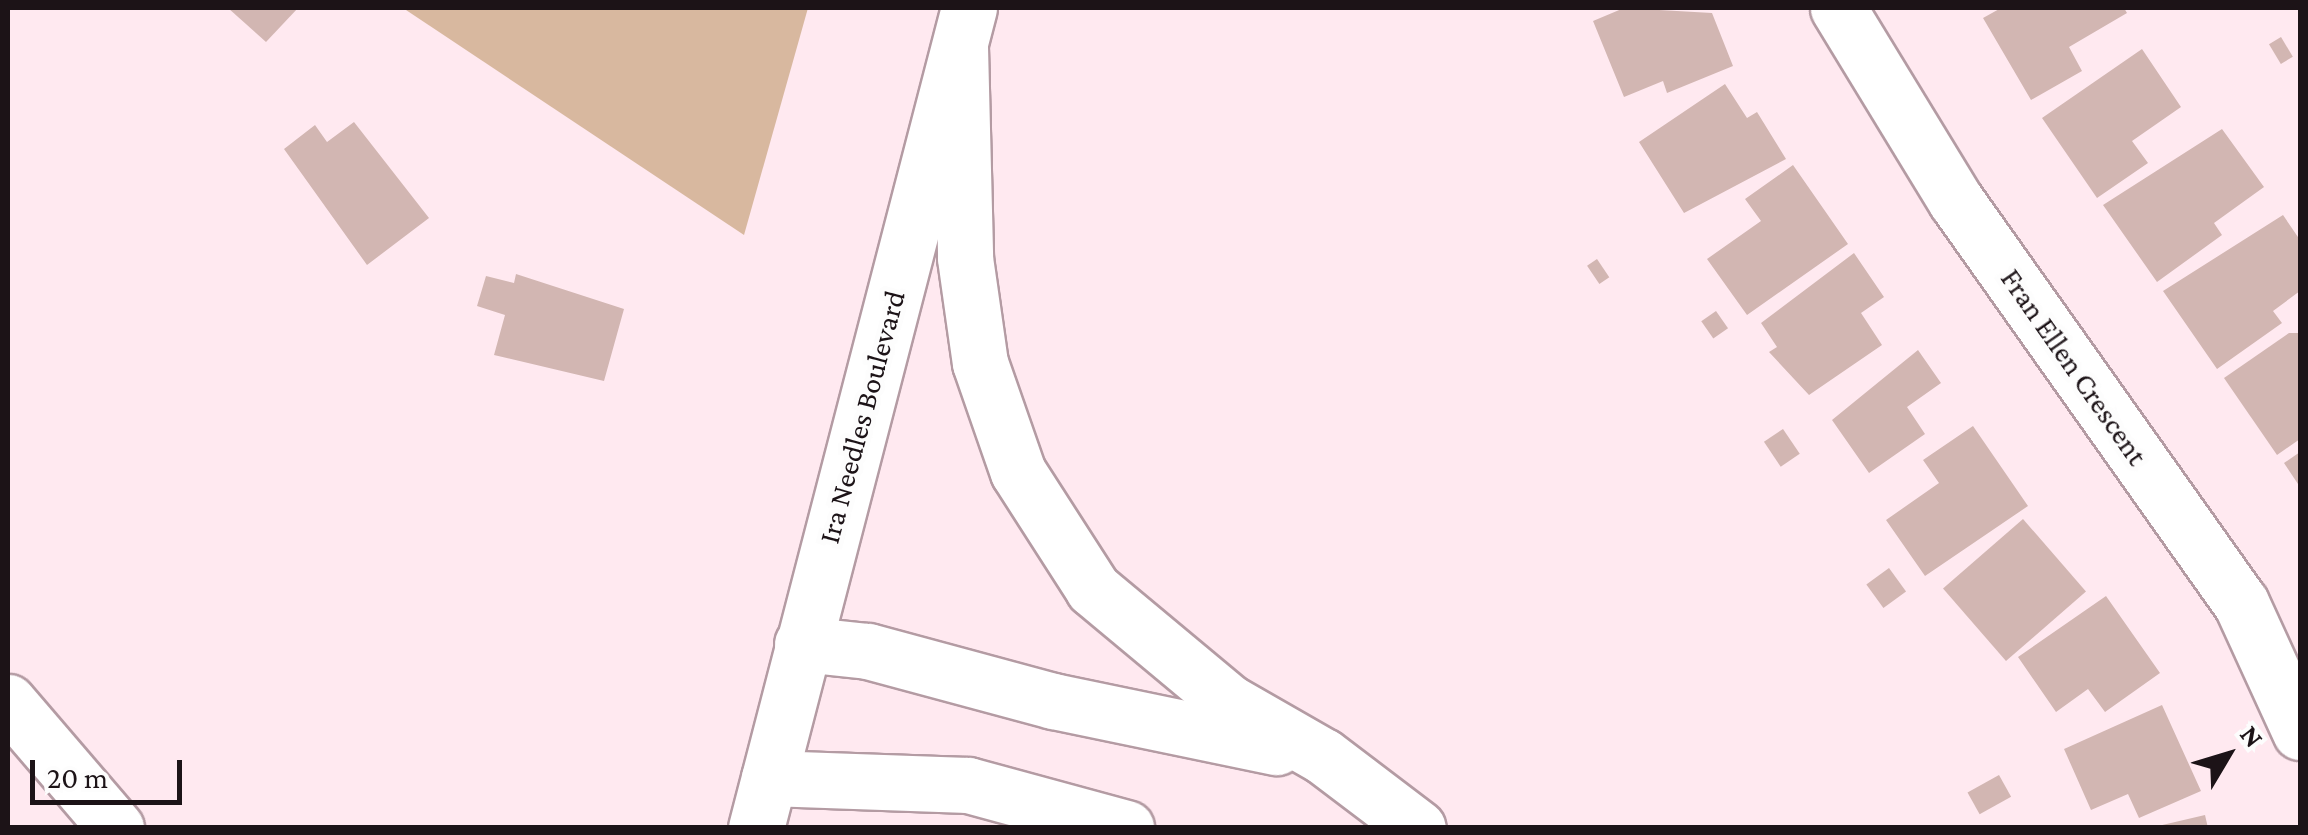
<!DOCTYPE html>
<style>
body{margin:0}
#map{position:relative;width:2308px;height:835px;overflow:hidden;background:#ffe9f0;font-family:"Crimson Pro",serif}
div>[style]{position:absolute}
.green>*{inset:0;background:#d8b89f}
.building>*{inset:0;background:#d2b6b2;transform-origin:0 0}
.roads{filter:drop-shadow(2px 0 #b49ba3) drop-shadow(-2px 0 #b49ba3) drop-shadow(0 2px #b49ba3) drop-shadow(0 -2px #b49ba3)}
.minor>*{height:55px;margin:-27.5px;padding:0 27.5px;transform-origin:27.5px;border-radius:27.5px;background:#fff}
.secondary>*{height:55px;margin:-27.5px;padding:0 27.5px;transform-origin:27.5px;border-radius:27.5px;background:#fff}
.motorway>*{height:55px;margin:-27.5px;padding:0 27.5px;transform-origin:27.5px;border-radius:27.5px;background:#fff}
span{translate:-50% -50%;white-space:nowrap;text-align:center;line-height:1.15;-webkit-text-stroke:10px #fdfdfd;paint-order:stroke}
.street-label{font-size:30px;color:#1c1317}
.frame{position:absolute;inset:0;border:10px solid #1c1317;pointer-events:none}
.north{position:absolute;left:2178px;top:705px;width:100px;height:100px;-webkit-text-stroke:8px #fdfdfd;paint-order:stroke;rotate:52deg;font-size:28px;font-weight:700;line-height:40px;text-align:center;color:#1c1317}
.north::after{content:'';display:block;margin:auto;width:35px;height:45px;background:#1c1317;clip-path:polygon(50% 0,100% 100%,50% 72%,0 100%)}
.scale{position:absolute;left:30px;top:760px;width:152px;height:45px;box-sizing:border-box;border:5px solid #1c1317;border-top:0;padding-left:12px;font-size:30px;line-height:35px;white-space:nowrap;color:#1c1317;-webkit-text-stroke:8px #fdfdfd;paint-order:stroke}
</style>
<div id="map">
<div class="green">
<div style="clip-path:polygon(403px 8px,808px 8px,744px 235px)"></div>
</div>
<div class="building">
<div style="clip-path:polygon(228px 8px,298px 8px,266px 42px)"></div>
<div style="clip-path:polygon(1624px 8px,1712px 13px,1733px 66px,1667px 93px,1663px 81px,1624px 97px,1593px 21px)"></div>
<div style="clip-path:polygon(2001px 8px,2124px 8px,2127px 13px,2069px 47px,2082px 71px,2031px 100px,1983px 18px)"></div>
<div style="left:2281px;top:37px;width:23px;height:14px;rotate:59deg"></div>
<div style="clip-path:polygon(2142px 49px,2181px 107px,2132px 141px,2148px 163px,2097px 198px,2042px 118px)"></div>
<div style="clip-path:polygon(1725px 84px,1747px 118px,1757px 112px,1786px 159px,1684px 213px,1639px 142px)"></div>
<div style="clip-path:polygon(354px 122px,429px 218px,367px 265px,284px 149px,315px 125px,327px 142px)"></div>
<div style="clip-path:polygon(2222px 129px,2264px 187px,2214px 223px,2222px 235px,2157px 282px,2103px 205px)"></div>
<div style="clip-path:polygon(1793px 165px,1848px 244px,1747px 315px,1707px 259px,1761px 221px,1745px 199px)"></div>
<div style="clip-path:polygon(2283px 215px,2300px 240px,2300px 291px,2273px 311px,2282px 323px,2217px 369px,2163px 291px)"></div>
<div style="clip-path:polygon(1854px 253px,1884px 297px,1861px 313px,1882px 345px,1809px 395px,1769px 352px,1777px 347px,1761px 323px)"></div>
<div style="left:1597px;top:259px;width:22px;height:12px;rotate:56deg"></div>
<div style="clip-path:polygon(516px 274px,624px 309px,604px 381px,494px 355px,505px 315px,477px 306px,486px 276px,514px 283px)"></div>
<div style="left:1716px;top:311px;width:21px;height:18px;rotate:55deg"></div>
<div style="clip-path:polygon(2289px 333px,2300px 333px,2300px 439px,2277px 455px,2224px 378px)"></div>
<div style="clip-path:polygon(1918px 350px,1941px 383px,1907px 407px,1925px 434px,1869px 473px,1832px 420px)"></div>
<div style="clip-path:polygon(1973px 426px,2028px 506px,1925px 576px,1886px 520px,1939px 483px,1923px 460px)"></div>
<div style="left:1783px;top:429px;width:30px;height:23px;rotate:56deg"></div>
<div style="clip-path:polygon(2300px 452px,2300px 487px,2284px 463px)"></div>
<div style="left:2023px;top:519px;width:96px;height:106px;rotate:49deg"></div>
<div style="left:1889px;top:568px;width:29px;height:28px;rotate:54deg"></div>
<div style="clip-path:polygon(2106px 596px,2160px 673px,2105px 712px,2088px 689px,2056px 712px,2018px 657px)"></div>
<div style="clip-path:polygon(2162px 705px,2201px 791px,2139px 818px,2128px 794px,2091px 810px,2064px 749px)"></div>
<div style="left:1999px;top:775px;width:25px;height:36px;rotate:61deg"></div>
<div style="clip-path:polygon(2205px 815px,2208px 828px,2159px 828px,2158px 826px)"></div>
</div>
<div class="roads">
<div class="minor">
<div style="left:1838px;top:8px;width:226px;rotate:58.6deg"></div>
<div style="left:1956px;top:201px;width:493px;rotate:54.7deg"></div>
<div style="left:2241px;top:603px;width:142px;rotate:65.4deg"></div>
</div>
<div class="secondary">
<div style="left:756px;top:828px;width:847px;rotate:-75.44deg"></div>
</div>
<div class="motorway">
<div style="left:960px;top:47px;width:211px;rotate:88.6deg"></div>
<div style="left:965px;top:258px;width:106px;rotate:81.9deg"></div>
<div style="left:980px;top:363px;width:115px;rotate:70.8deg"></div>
<div style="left:1018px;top:472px;width:139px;rotate:57.3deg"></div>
<div style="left:1093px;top:589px;width:178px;rotate:39.8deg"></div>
<div style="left:1230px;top:703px;width:107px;rotate:29.7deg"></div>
<div style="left:1323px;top:756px;width:119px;rotate:37.2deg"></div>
<div style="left:802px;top:644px;width:66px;rotate:6.1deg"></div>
<div style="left:868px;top:651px;width:192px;rotate:15.1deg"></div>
<div style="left:1053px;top:701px;width:228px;rotate:11.7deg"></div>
<div style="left:8px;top:702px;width:166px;rotate:49.4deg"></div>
<div style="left:769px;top:778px;width:199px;rotate:2deg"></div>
<div style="left:968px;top:785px;width:164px;rotate:15.2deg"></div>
</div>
</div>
<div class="street-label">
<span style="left:2074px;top:367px;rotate:55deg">Fran Ellen Crescent</span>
<span style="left:862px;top:417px;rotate:-75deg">Ira Needles Boulevard</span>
</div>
<div class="frame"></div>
<div class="north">N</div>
<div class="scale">20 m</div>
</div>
